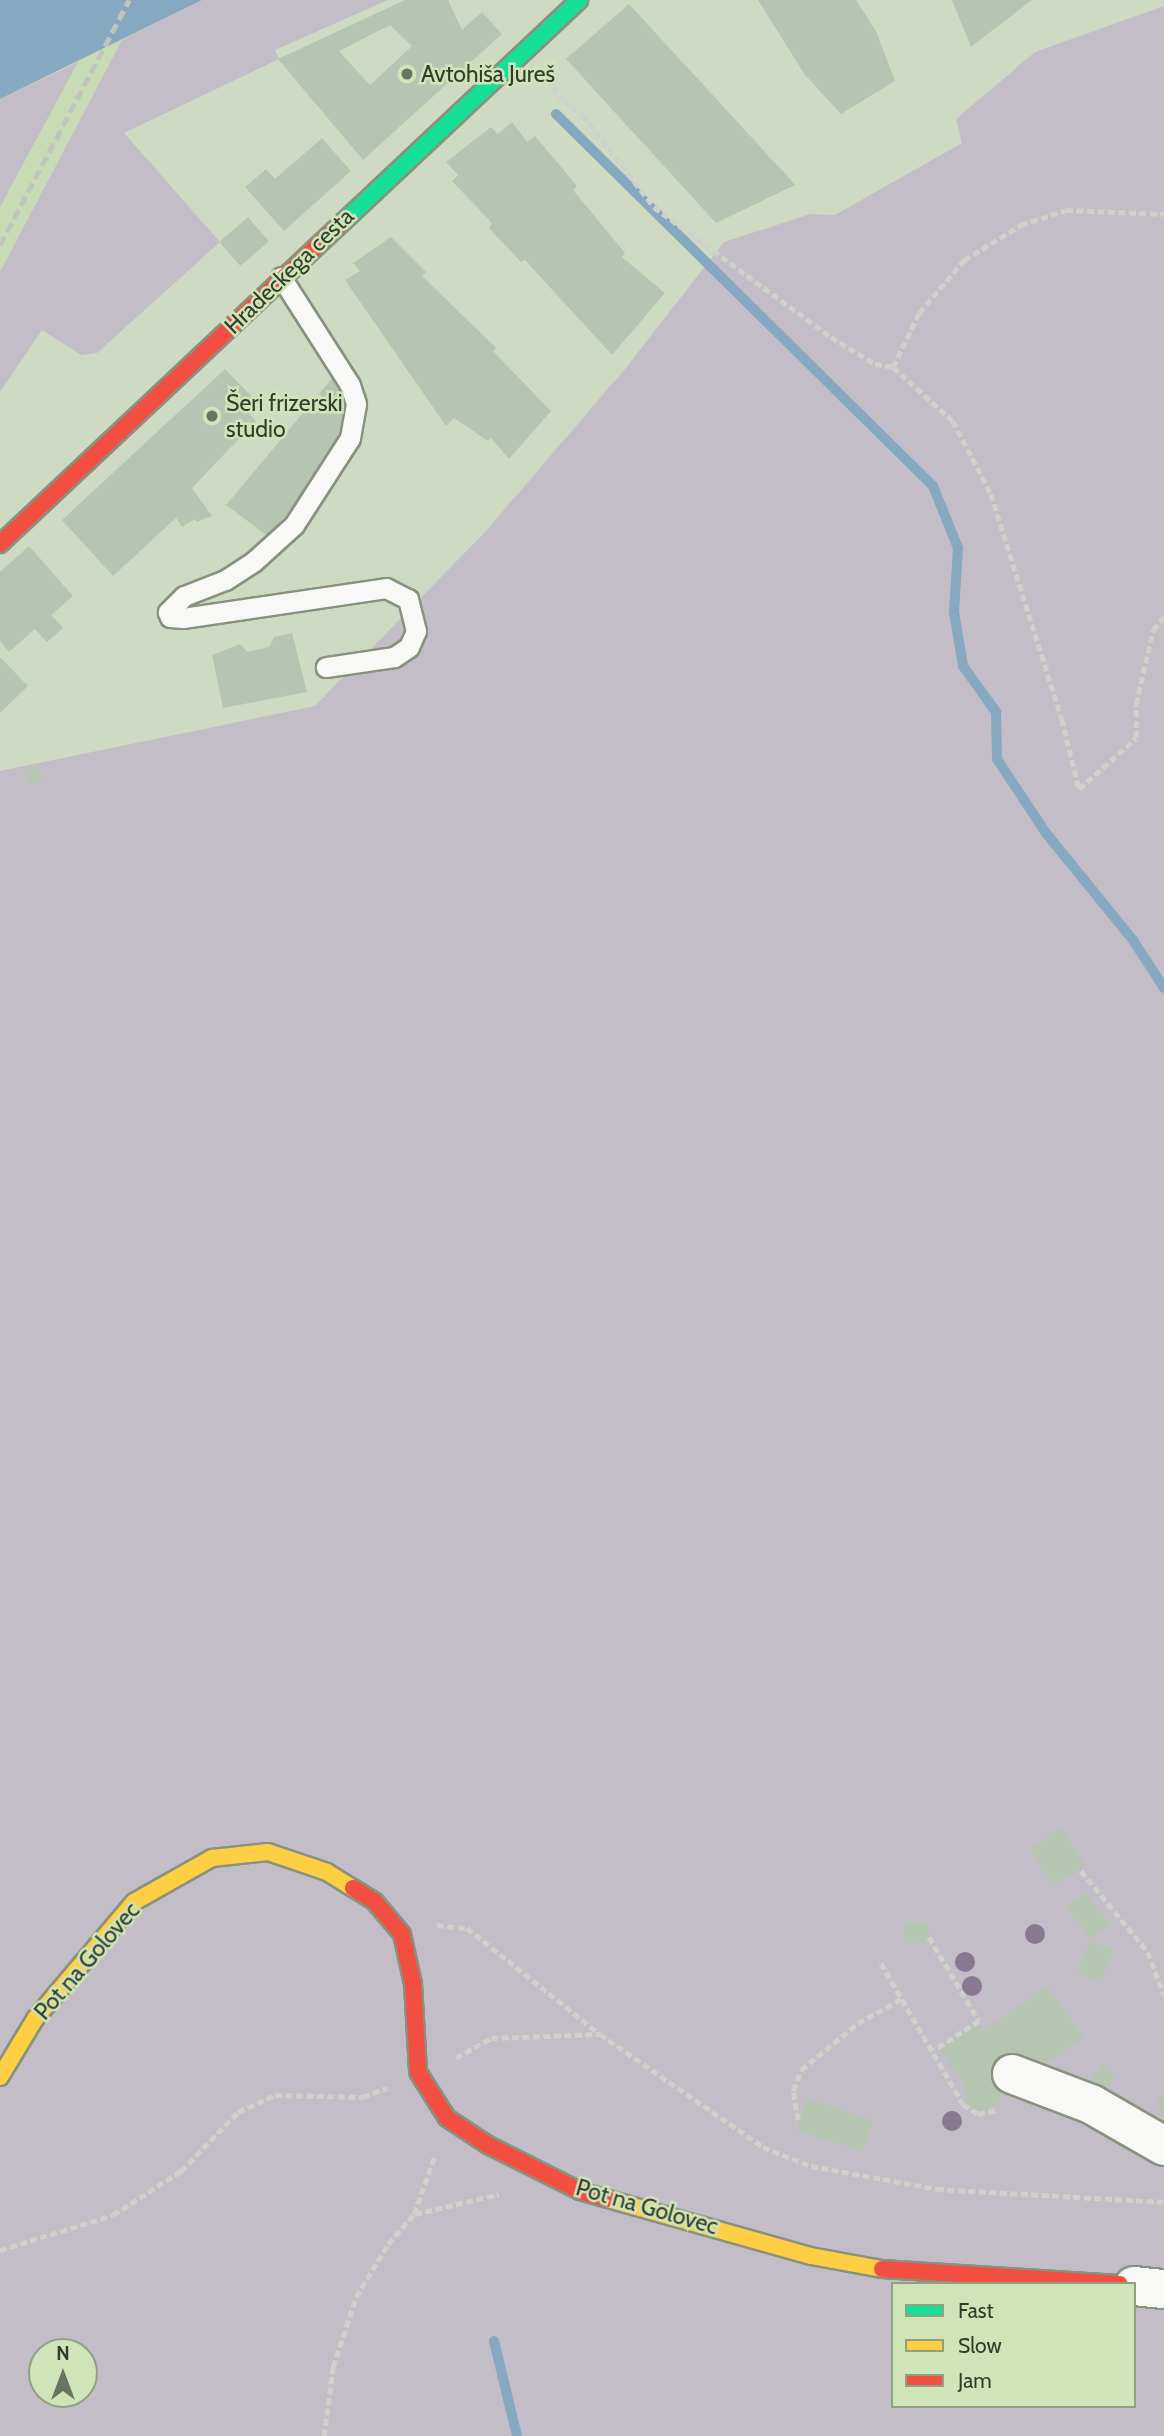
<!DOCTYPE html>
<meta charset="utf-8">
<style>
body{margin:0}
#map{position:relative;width:1164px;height:2436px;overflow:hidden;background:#cfdac3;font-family:Cabin,sans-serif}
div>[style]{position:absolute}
.built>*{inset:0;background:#c8dbb5}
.green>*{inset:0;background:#c3bdc7}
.water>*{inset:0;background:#86a8c0}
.stream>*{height:10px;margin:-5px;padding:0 5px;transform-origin:5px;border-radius:5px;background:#86a8c0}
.building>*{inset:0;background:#b6c5b2;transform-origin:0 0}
.path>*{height:4.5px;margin-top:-2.25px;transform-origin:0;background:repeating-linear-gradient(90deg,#ced2ca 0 7px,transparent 0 10.5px)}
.roads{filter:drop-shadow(2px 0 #89917f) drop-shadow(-2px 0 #89917f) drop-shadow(0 2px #89917f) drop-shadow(0 -2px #89917f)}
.lane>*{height:19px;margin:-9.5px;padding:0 9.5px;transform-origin:9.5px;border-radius:9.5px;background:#f8f9f6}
.street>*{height:38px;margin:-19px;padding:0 19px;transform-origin:19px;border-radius:19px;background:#f8f9f6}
.fast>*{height:16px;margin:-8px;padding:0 8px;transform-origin:8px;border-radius:8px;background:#16e098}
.slow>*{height:16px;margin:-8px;padding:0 8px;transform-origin:8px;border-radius:8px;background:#ffcf43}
.jam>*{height:16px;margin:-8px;padding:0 8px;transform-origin:8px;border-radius:8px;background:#f24e42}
.rail>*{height:5px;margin-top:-2.5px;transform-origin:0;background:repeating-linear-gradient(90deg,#c1c4bd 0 10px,transparent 0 15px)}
.trees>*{width:20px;height:20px;margin:-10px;border-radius:50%;background:#887892}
.dots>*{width:19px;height:19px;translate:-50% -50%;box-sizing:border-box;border:4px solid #cfe4b9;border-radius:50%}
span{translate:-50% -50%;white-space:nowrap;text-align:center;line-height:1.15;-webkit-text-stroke:5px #cfe4b9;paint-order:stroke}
.poi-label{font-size:23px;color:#333c2b}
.left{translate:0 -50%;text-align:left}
.street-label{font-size:23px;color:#333c2b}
.legend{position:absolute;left:891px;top:2282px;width:245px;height:126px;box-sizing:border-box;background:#cfe4b9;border:2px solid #91a180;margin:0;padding:9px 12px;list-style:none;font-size:21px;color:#333c2b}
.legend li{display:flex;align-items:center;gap:14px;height:35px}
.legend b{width:35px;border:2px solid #91a180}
.north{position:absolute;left:28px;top:2338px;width:70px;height:70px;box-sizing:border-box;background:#cfe4b9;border:2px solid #91a180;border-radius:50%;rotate:0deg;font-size:19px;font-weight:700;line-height:28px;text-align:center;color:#333c2b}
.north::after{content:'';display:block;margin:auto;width:24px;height:32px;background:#6a7360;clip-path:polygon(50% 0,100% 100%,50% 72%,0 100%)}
</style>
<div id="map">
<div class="built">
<div style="clip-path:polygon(109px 0,146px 0,0 272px,0 208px)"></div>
</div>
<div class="green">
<div style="clip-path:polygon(202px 0,388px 0,275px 50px,279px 59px,124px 133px,220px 242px,97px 353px,81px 355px,42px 330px,0 392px,0 272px,122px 40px)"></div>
<div style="clip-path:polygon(evenodd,1164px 6px,1164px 2436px,0 2436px,0 771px,315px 706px,486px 531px,625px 369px,724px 242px,810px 214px,835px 215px,962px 143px,956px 119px,1035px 52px,1164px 6px,893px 2284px,1134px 2284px,1134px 2406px,893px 2406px,893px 2284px,1164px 6px,42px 2352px,84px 2352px,84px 2394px,42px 2394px,42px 2352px)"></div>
<div style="clip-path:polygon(78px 62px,8px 192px,0 208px,0 99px)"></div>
</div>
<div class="water">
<div style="clip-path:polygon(0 0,202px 0,0 99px)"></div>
</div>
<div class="stream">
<div style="left:556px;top:114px;width:530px;rotate:44.62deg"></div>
<div style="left:933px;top:486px;width:67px;rotate:68deg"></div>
<div style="left:958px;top:548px;width:64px;rotate:93.6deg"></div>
<div style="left:954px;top:612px;width:55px;rotate:80.5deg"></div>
<div style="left:963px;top:666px;width:57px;rotate:54.3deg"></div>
<div style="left:996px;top:712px;width:47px;rotate:88.8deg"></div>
<div style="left:997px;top:759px;width:89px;rotate:56.5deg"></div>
<div style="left:1046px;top:833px;width:138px;rotate:50.9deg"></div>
<div style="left:1133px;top:940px;width:57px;rotate:57.1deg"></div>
<div style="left:494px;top:2341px;width:98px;rotate:76.4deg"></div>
</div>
<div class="building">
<div style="clip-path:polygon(evenodd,405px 0,448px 0,462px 30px,482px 12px,502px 34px,363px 160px,278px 59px,405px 0,390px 25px,412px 46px,370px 85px,339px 51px,390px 25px)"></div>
<div style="clip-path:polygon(758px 0,856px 0,876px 31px,895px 81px,841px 114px,805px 75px)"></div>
<div style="clip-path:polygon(952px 0,1032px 0,971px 47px)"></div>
<div style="clip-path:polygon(629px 4px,789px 178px,795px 185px,716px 223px,566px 59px)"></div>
<div style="clip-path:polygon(512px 122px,527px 142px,535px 136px,577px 186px,573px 190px,625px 253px,622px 257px,665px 293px,612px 355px,525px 260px,521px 262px,489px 228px,492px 223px,452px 181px,458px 175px,446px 162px,491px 127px,498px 134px)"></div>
<div style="clip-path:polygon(322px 138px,351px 171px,284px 231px,245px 187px,266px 169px,275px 179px)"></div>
<div style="left:248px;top:217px;width:32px;height:38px;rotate:49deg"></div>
<div style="clip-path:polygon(391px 237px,426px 272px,422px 276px,496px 348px,493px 351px,551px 411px,509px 459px,491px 438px,488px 441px,454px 418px,446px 426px,345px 280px,360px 271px,353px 263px)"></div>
<div style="clip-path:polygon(225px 369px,257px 402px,247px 411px,256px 421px,192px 488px,212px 516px,197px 522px,195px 519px,182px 527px,176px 518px,113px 576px,62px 520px)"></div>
<div style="clip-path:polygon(334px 376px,347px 393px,353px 419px,341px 444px,269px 537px,226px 505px)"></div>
<div style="clip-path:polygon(29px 546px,73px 596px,51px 615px,63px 628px,47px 642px,35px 629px,9px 652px,0 641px,0 572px)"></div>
<div style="clip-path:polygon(292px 633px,307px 692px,223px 708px,212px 655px,240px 644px,247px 652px,269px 647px,274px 637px)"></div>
<div style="clip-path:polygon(0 657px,28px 686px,0 713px)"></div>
<div style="left:34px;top:765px;width:16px;height:14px;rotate:55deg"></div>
<div style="left:1062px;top:1828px;width:44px;height:38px;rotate:58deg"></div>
<div style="left:1086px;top:1892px;width:41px;height:24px;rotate:54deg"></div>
<div style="left:904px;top:1922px;width:25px;height:21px"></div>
<div style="left:1091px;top:1940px;width:26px;height:35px;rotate:25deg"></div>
<div style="clip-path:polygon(1047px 1986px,1084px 2038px,1035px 2072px,1026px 2058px,994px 2080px,1001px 2094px,999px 2103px,983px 2112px,974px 2110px,967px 2104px,966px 2088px,939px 2048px,977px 2023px,982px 2031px)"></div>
<div style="left:1104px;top:2065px;width:17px;height:17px;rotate:45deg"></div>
<div style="clip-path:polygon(1164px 2095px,1164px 2120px,1159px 2120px,1158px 2096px)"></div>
<div style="left:807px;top:2099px;width:70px;height:33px;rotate:18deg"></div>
</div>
<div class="path">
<div style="left:547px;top:79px;width:26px;rotate:53deg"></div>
<div style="left:563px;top:100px;width:25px;rotate:37deg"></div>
<div style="left:583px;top:115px;width:116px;rotate:52.3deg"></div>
<div style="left:654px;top:207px;width:220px;rotate:36.3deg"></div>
<div style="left:831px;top:337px;width:52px;rotate:31.5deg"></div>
<div style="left:875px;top:364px;width:18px;rotate:9deg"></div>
<div style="left:893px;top:367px;width:81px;rotate:42deg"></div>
<div style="left:953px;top:421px;width:82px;rotate:62.5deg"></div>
<div style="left:991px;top:494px;width:236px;rotate:72.5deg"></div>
<div style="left:1062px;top:719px;width:72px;rotate:76.3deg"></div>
<div style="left:1079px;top:789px;width:76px;rotate:-41.8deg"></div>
<div style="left:1136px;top:738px;width:34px;rotate:-90deg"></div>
<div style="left:1136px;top:704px;width:76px;rotate:-77.1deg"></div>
<div style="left:1153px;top:630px;width:18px;rotate:-52deg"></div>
<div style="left:893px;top:367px;width:60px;rotate:-64.3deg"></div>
<div style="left:919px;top:313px;width:70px;rotate:-49.7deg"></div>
<div style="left:964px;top:260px;width:67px;rotate:-31.6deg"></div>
<div style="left:1021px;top:225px;width:47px;rotate:-18.4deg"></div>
<div style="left:1066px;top:210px;width:98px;rotate:2.3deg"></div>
<div style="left:1081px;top:1871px;width:105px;rotate:50.4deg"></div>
<div style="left:1148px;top:1952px;width:46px;rotate:69.6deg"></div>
<div style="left:437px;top:1925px;width:30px;rotate:6deg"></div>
<div style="left:467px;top:1928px;width:170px;rotate:38.6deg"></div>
<div style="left:600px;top:2034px;width:198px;rotate:34.7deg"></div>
<div style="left:763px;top:2147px;width:52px;rotate:21.6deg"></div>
<div style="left:811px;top:2166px;width:128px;rotate:10.3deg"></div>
<div style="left:937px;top:2189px;width:227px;rotate:3.3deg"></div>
<div style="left:929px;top:1937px;width:98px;rotate:59.2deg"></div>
<div style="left:979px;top:2021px;width:53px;rotate:146.6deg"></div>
<div style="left:881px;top:1963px;width:163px;rotate:59.8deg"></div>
<div style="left:963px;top:2104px;width:18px;rotate:34deg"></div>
<div style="left:978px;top:2114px;width:19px;rotate:-12deg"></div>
<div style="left:456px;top:2058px;width:40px;rotate:-29.7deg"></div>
<div style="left:491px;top:2038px;width:108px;rotate:-2.1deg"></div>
<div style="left:798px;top:2120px;width:29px;rotate:-100deg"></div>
<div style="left:793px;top:2091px;width:22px;rotate:-69deg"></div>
<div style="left:801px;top:2070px;width:74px;rotate:-39.5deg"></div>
<div style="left:858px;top:2023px;width:51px;rotate:-29.1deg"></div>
<div style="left:415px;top:2214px;width:86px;rotate:-13.4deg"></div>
<div style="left:0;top:2250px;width:118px;rotate:-17.2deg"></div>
<div style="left:113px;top:2215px;width:81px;rotate:-32.9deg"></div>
<div style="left:181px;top:2171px;width:82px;rotate:-46deg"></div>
<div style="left:238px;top:2112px;width:41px;rotate:-24.7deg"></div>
<div style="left:275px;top:2095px;width:88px;rotate:1.3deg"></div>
<div style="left:363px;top:2097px;width:26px;rotate:-21deg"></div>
<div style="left:324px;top:2436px;width:70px;rotate:-82.6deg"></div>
<div style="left:333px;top:2367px;width:74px;rotate:-71.8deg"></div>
<div style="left:356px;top:2297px;width:62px;rotate:-58.9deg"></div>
<div style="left:388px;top:2244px;width:40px;rotate:-49deg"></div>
<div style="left:414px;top:2214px;width:63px;rotate:-70.4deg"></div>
</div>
<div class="roads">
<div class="lane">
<div style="left:281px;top:277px;width:128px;rotate:57.4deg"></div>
<div style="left:350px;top:385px;width:20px;rotate:72deg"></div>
<div style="left:356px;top:404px;width:35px;rotate:100deg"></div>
<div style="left:350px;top:438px;width:103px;rotate:122.8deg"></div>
<div style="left:294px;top:525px;width:55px;rotate:137.9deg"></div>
<div style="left:253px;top:562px;width:33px;rotate:147deg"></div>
<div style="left:225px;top:580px;width:44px;rotate:158.7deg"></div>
<div style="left:184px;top:596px;width:23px;rotate:135deg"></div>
<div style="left:168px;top:612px;width:5px;rotate:68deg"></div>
<div style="left:170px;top:617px;width:13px;rotate:4deg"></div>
<div style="left:183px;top:618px;width:205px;rotate:-8.4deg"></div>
<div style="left:386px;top:588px;width:25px;rotate:27deg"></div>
<div style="left:408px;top:599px;width:33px;rotate:76deg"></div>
<div style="left:416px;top:631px;width:17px;rotate:114deg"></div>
<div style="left:409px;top:647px;width:18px;rotate:146deg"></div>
<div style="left:394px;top:657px;width:69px;rotate:171.6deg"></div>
</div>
<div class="street">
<div style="left:1012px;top:2074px;width:85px;rotate:20.8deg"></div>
<div style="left:1091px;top:2104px;width:84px;rotate:29.9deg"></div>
<div style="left:1134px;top:2286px;width:30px;rotate:6deg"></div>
</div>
<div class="fast">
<div style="left:343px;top:222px;width:324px;rotate:-43.2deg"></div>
</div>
<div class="slow">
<div style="left:0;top:2077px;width:68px;rotate:-58.9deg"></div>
<div style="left:35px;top:2019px;width:153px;rotate:-49.8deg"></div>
<div style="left:134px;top:1902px;width:90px;rotate:-29.4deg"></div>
<div style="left:212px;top:1858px;width:56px;rotate:-6.1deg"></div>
<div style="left:268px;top:1852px;width:62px;rotate:18.7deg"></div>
<div style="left:327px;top:1872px;width:31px;rotate:32deg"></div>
<div style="left:608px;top:2199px;width:211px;rotate:15.7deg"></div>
<div style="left:811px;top:2256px;width:72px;rotate:10.4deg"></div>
</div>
<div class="jam">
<div style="left:0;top:544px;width:470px;rotate:-43.2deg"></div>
<div style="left:353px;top:1888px;width:26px;rotate:32deg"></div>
<div style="left:375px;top:1902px;width:42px;rotate:49.8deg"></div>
<div style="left:402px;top:1934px;width:51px;rotate:77.6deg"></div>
<div style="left:413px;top:1984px;width:88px;rotate:86.7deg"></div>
<div style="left:418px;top:2072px;width:54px;rotate:57.8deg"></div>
<div style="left:447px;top:2118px;width:49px;rotate:33.4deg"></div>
<div style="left:488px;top:2145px;width:103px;rotate:26.6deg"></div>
<div style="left:580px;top:2191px;width:29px;rotate:16deg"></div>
<div style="left:882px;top:2269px;width:238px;rotate:3.6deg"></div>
</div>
</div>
<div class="rail">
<div style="left:0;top:245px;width:277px;rotate:-62.2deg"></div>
</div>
<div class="trees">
<div style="left:1035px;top:1934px"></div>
<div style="left:965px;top:1962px"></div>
<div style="left:972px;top:1986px"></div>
<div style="left:952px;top:2121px"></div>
</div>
<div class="dots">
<div style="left:407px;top:74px;background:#6a7360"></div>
<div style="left:212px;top:416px;background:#6a7360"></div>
</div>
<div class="poi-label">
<span class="left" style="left:421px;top:74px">Avtohiša Jureš</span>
<span class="left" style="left:226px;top:416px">Šeri frizerski<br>studio</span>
</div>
<div class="street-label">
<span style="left:289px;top:271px;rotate:-44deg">Hradeckega cesta</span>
<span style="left:87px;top:1961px;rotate:-49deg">Pot na Golovec</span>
<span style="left:647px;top:2207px;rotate:16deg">Pot na Golovec</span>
</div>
<ul class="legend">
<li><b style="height:9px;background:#16e098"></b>Fast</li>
<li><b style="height:9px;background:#ffcf43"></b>Slow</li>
<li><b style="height:9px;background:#f24e42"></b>Jam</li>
</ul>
<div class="north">N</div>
</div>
